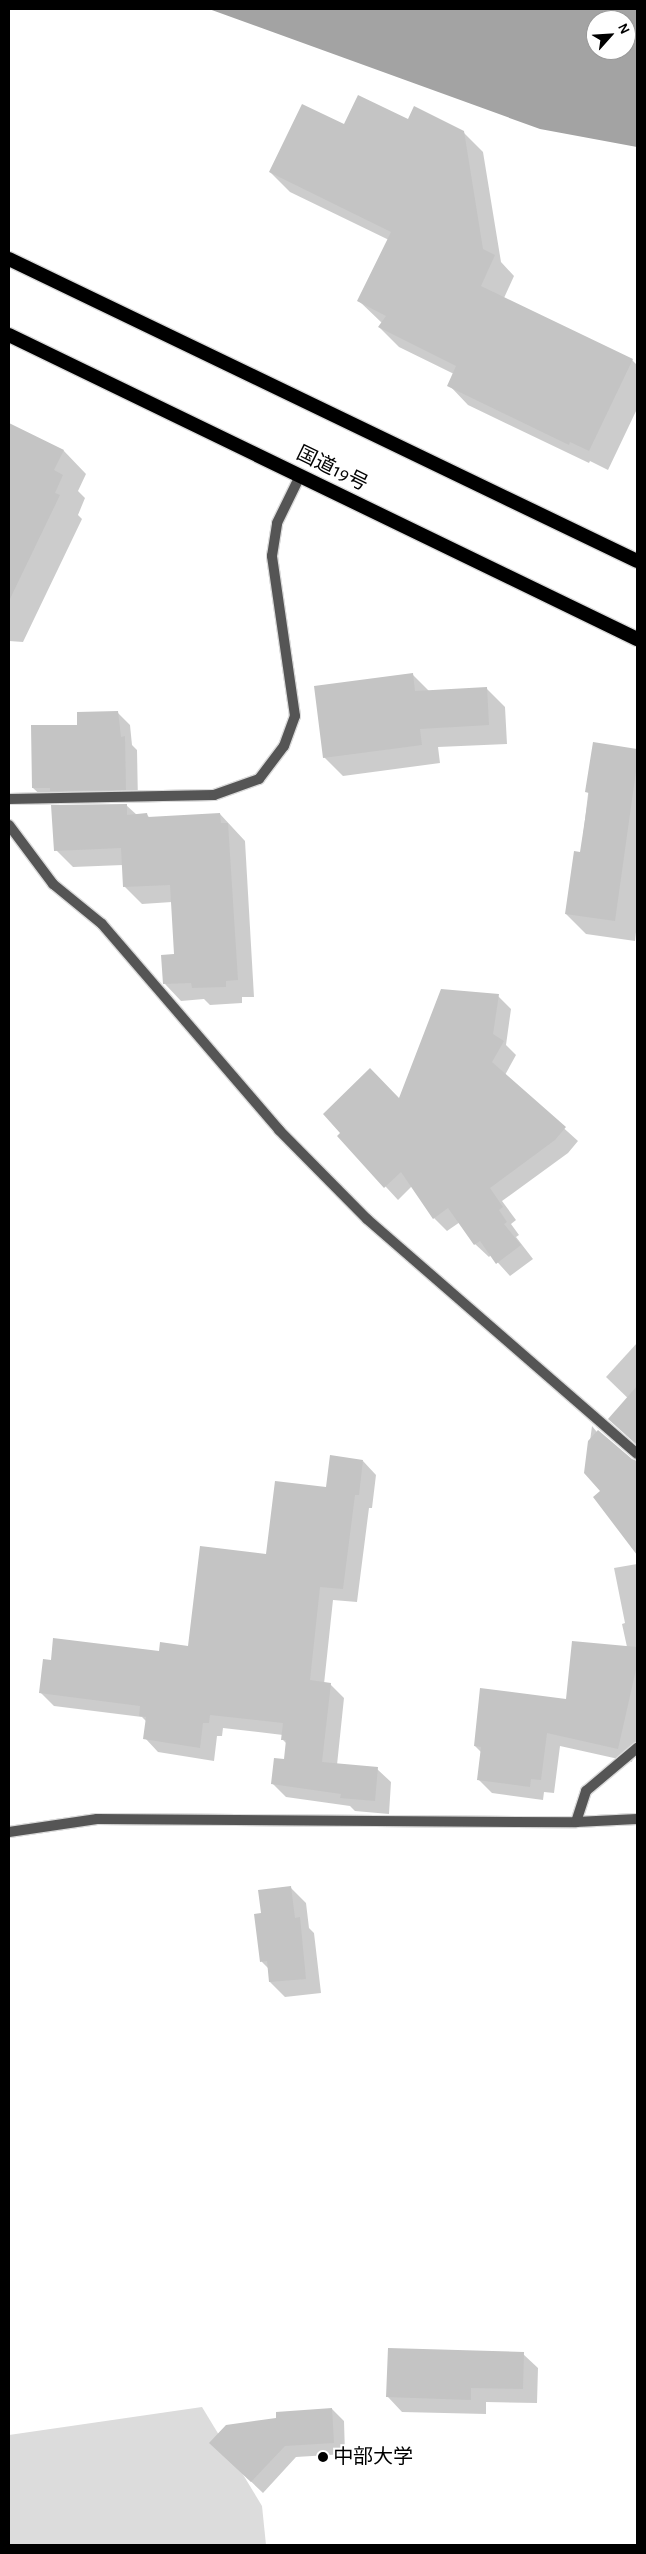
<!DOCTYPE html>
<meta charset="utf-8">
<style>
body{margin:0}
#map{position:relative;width:646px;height:2554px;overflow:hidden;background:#fff;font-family:"Alegreya Sans","Noto Sans JP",sans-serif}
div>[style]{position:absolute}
.green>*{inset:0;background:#dcdcdc}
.water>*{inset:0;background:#a3a3a3}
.shadow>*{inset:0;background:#0003}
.building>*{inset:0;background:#c4c4c4}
.roads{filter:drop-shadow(1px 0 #dbdbdb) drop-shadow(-1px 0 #dbdbdb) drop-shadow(0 1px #dbdbdb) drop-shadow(0 -1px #dbdbdb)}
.minor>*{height:10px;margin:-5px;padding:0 5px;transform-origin:5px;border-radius:5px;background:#555}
.trunk>*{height:14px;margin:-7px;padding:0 7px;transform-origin:7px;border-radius:7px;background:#000}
.dots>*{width:14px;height:14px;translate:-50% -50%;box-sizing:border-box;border:2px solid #fff;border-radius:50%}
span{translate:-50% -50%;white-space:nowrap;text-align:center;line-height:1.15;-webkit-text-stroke:4px #fff;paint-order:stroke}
.street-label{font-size:20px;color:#000}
.poi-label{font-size:20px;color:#000}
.left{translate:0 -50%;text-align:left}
.frame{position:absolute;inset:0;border:10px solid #000;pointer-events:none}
.north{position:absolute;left:586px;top:10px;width:50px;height:50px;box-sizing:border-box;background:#fff;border:1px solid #999;border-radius:50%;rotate:64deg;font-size:14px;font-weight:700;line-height:20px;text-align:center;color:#000}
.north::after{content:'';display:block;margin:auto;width:18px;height:22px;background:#000;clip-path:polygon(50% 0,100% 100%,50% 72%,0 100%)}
</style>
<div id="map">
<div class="green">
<div style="clip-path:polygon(202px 2407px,262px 2506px,266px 2545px,9px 2545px,9px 2435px)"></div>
</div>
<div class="water">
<div style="clip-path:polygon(evenodd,209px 9px,637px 9px,637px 147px,540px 129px,209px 9px,596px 20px,626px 20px,626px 50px,596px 50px,596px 20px)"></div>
</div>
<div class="shadow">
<div style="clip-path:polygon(408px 121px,463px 132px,483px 152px,501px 262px,514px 276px,504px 298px,632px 360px,637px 365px,637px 409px,608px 470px,590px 461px,589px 463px,468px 405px,449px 385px,454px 374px,399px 347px,379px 327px,382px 323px,359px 301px,389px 240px,290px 192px,270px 172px,344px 126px)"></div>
<div style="clip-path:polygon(9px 424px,64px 451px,86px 474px,78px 491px,85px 498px,78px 515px,82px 519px,23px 642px,9px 641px)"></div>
<div style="clip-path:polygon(412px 674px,430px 692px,486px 688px,505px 707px,507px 744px,438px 747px,440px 763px,343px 776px,324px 757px)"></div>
<div style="clip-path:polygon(117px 712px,130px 725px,132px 745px,137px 750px,138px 802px,64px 803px,61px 800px,46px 800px,33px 788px)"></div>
<div style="clip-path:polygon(594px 744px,637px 751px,637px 923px,635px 941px,586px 934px,566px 914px,581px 853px)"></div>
<div style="clip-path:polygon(126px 805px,137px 815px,147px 815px,150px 818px,220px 814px,245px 841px,254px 997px,242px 997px,242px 1003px,210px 1005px,204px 999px,181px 1001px,165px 984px,175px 955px,172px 902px,142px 904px,125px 887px,123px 865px,73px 867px,56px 850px)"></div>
<div style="clip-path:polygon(498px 996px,511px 1009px,506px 1045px,516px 1055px,505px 1075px,578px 1141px,568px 1153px,502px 1201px,516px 1220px,511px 1224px,519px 1235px,516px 1237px,533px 1259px,510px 1276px,491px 1255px,489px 1257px,475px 1244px,460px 1222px,447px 1231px,434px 1218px,412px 1186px,398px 1200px,339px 1136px,400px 1100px)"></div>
<div style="clip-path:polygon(637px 1343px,637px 1407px,606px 1377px)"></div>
<div style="clip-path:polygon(592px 1426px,637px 1481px,637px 1553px,595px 1497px,602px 1491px,586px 1472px)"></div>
<div style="clip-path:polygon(363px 1461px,376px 1475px,372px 1508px,369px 1508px,357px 1602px,333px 1600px,324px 1684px,330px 1684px,344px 1698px,337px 1765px,377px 1769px,391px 1782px,389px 1814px,355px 1811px,350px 1806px,286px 1797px,272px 1783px,285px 1760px,287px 1744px,283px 1740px,283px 1735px,223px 1728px,222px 1736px,217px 1736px,214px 1761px,158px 1752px,145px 1738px,147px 1722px,142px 1717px,54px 1706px,40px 1692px,52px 1661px,160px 1653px,189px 1647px,327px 1489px)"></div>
<div style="clip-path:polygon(637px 1564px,637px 1737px,632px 1762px,560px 1746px,554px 1793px,544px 1792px,543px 1800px,492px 1793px,478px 1779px,481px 1752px,475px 1746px,568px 1700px,627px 1647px,622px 1624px,625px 1623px,614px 1568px)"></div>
<div style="clip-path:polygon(291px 1888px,306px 1903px,309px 1928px,314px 1933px,321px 1993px,285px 1997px,270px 1982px,269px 1969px,262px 1962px,262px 1914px)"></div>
<div style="clip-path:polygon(523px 2354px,538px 2368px,537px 2403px,486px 2402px,486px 2414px,402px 2412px,388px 2397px)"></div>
<div style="clip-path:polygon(332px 2409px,344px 2421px,345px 2454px,296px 2457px,263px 2493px,222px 2454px,277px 2419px)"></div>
</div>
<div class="building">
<div style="clip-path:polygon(358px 95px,408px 119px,414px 106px,464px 131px,483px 249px,495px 255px,481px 286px,633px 359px,589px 451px,570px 442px,569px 445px,447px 386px,456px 366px,378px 327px,386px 316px,357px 301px,391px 232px,269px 172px,302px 104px,344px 124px)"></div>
<div style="clip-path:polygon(9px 423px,64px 450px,54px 470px,63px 475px,55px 493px,60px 495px,9px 601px)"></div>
<div style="clip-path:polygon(413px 673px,415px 691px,487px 687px,489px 725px,420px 729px,422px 745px,323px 758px,314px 686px)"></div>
<div style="clip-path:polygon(118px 711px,121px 737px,125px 736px,126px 790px,50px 791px,50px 788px,32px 788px,31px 725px,77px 725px,77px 712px)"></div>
<div style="clip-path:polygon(593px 742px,637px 749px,637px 764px,615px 921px,565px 914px,574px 851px,580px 852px,589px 793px,585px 792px)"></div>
<div style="clip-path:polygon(127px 804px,127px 815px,147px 813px,148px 817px,220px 813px,221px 823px,228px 823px,238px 980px,226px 981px,226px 987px,192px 988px,191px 983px,163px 984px,161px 955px,174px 954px,170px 885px,123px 887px,121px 848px,54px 851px,51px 805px)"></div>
<div style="clip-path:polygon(441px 989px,499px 994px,493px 1034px,504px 1041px,492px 1062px,566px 1127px,555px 1140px,490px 1188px,503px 1207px,499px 1210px,507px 1222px,504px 1224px,521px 1245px,496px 1264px,480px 1241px,474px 1245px,448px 1208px,433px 1219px,401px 1172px,384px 1188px,337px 1136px,340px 1133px,323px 1114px,370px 1068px,399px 1098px)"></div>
<div style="clip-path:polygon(637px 1386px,637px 1445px,608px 1419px)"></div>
<div style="clip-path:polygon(598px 1430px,632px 1459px,637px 1461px,637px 1555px,593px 1497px,600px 1491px,584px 1473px,588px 1441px)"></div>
<div style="clip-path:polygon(330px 1455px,363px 1460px,359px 1495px,355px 1495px,343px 1589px,320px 1587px,310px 1680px,331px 1683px,322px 1762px,378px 1767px,375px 1801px,340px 1798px,341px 1794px,271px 1784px,274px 1758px,284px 1759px,286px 1740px,281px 1740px,283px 1723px,210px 1715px,209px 1723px,203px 1723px,200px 1748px,143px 1739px,146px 1717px,139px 1716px,140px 1706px,39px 1693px,43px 1659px,51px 1660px,53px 1638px,159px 1651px,160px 1642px,188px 1646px,200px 1546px,266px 1554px,275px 1481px,326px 1487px)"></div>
<div style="clip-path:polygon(572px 1641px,637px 1647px,637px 1665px,618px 1749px,547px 1733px,541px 1780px,531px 1779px,530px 1787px,477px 1780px,481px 1747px,474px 1746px,480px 1688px,566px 1699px)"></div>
<div style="clip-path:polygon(291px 1886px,295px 1918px,300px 1917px,306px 1979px,269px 1982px,267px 1961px,260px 1962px,254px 1914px,261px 1913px,258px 1890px)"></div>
<div style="clip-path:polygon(388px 2348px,524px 2352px,523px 2389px,471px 2388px,471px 2400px,386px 2397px)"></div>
<div style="clip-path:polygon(332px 2408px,334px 2443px,285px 2446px,251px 2482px,209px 2443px,226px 2425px,276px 2418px,276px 2412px)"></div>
</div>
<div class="roads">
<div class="minor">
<div style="left:9px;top:799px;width:205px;rotate:-1.1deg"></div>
<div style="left:214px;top:795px;width:48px;rotate:-19.6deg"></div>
<div style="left:259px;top:779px;width:41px;rotate:-52.9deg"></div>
<div style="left:284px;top:746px;width:32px;rotate:-70deg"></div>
<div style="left:295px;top:716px;width:162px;rotate:-98.2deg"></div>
<div style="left:272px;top:556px;width:33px;rotate:-81deg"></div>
<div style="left:277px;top:523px;width:52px;rotate:-63.9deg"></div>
<div style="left:9px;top:825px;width:74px;rotate:53.3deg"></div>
<div style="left:53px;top:884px;width:63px;rotate:39.2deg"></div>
<div style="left:102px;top:924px;width:272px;rotate:49.3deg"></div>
<div style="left:279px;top:1130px;width:125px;rotate:45.3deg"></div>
<div style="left:367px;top:1219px;width:358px;rotate:41deg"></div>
<div style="left:576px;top:1822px;width:33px;rotate:-72deg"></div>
<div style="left:586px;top:1791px;width:67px;rotate:-40.1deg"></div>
<div style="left:9px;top:1832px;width:89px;rotate:-8.4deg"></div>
<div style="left:97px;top:1819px;width:479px;rotate:0.4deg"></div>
<div style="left:576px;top:1822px;width:61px;rotate:-2.8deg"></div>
</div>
<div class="trunk">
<div style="left:9px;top:259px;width:697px;rotate:25.68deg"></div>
<div style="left:9px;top:335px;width:698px;rotate:25.83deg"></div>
</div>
</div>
<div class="dots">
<div style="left:323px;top:2457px;background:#000"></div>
</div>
<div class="street-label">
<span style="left:332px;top:469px;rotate:26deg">国道19号</span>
</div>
<div class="poi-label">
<span class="left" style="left:333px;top:2457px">中部大学</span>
</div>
<div class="frame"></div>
<div class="north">N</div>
</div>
